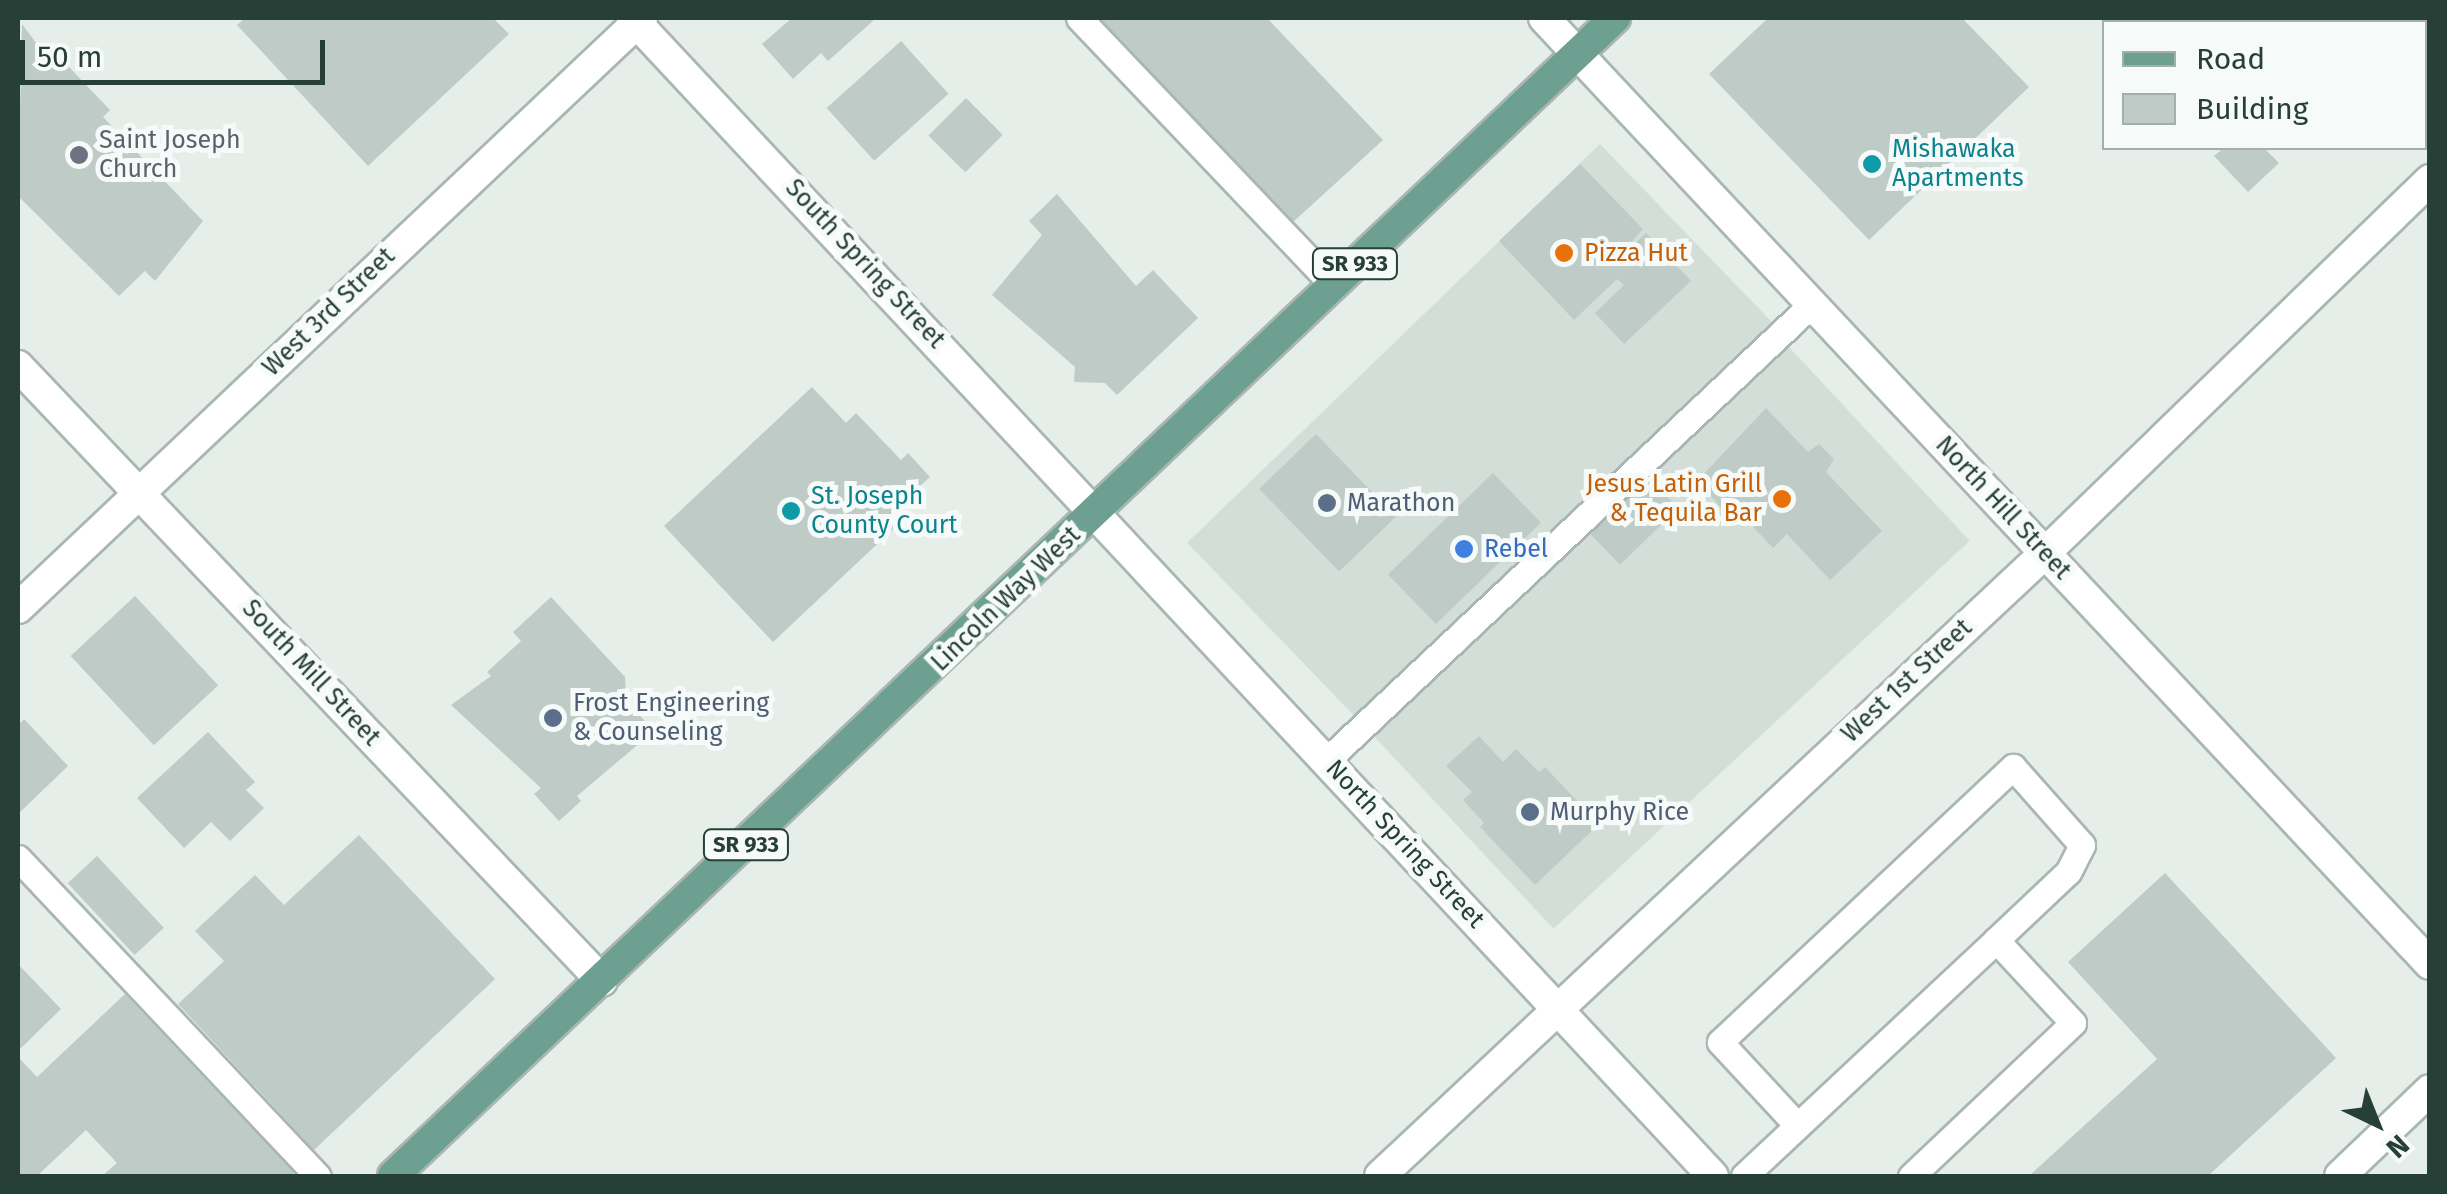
<!DOCTYPE html>
<style>
body{margin:0}
#map{position:relative;width:2447px;height:1194px;overflow:hidden;background:#e6eeea;font-family:"Fira Sans",sans-serif}
div>[style]{position:absolute}
.built>*{inset:0;background:#d4ded9;transform-origin:0 0}
.building>*{inset:0;background:#becbc6;transform-origin:0 0}
.roads{filter:drop-shadow(2px 0 #a9b6b1) drop-shadow(-2px 0 #a9b6b1) drop-shadow(0 2px #a9b6b1) drop-shadow(0 -2px #a9b6b1)}
.lane>*{height:25px;margin:-12.5px;padding:0 12.5px;transform-origin:12.5px;border-radius:12.5px;background:#fff}
.street>*{height:30px;margin:-15px;padding:0 15px;transform-origin:15px;border-radius:15px;background:#fff}
.secondary>*{height:30px;margin:-15px;padding:0 15px;transform-origin:15px;border-radius:15px;background:#fff}
.primary>*{height:30px;margin:-15px;padding:0 15px;transform-origin:15px;border-radius:15px;background:#6ea091}
.dots>*{width:28px;height:28px;translate:-50% -50%;box-sizing:border-box;border:5px solid #f6faf8;border-radius:50%}
span{translate:-50% -50%;white-space:nowrap;text-align:center;line-height:1.15;-webkit-text-stroke:10px #f6faf8;paint-order:stroke}
.shield-label span{padding:2px 8px;background:#f6faf8;border:2px solid;border-radius:8px;-webkit-text-stroke-width:0}
.shield-label{font-size:22px;color:#263f37;font-weight:700}
.worship-label{font-size:25px;color:#5b616d}
.left{translate:0 -50%;text-align:left}
.culture-label{font-size:25px;color:#0d838f}
.food-label{font-size:25px;color:#c56008}
.right{translate:-100% -50%;text-align:right}
.street-label{font-size:25px;color:#263f37}
.service-label{font-size:25px;color:#4e5e75}
.shop-label{font-size:25px;color:#366cbe}
.frame{position:absolute;inset:0;border:20px solid #263f37;pointer-events:none}
.legend{position:absolute;left:2102px;top:20px;width:325px;height:130px;box-sizing:border-box;background:#f6faf8;border:2px solid #a3afab;margin:0;padding:12px 18px;list-style:none;font-size:30px;color:#263f37}
.legend li{display:flex;align-items:center;gap:20px;height:50px}
.legend b{width:50px;border:2px solid #a3afab}
.north{position:absolute;left:2327px;top:1074px;width:100px;height:100px;-webkit-text-stroke:8px #f6faf8;paint-order:stroke;rotate:137deg;font-size:28px;font-weight:700;line-height:40px;text-align:center;color:#263f37}
.north::after{content:'';display:block;margin:auto;width:35px;height:45px;background:#263f37;clip-path:polygon(50% 0,100% 100%,50% 72%,0 100%)}
.scale{position:absolute;left:20px;top:40px;width:305px;height:45px;box-sizing:border-box;border:5px solid #263f37;border-top:0;padding-left:12px;font-size:30px;line-height:35px;white-space:nowrap;color:#263f37;-webkit-text-stroke:8px #f6faf8;paint-order:stroke}
</style>
<div id="map">
<div class="built">
<div style="left:1600px;top:144px;width:252px;height:574px;rotate:46deg"></div>
<div style="left:1789px;top:347px;width:265px;height:569px;rotate:47deg"></div>
</div>
<div class="building">
<div style="clip-path:polygon(245px 18px,493px 18px,509px 34px,368px 166px,237px 25px)"></div>
<div style="clip-path:polygon(792px 18px,872px 18px,874px 20px,828px 61px,821px 53px,793px 79px,762px 44px)"></div>
<div style="clip-path:polygon(1100px 18px,1267px 18px,1383px 140px,1292px 223px)"></div>
<div style="clip-path:polygon(1768px 18px,1962px 18px,2029px 87px,1869px 240px,1709px 74px)"></div>
<div style="clip-path:polygon(22px 24px,51px 63px,68px 66px,110px 110px,103px 117px,203px 221px,155px 281px,145px 271px,119px 296px,18px 196px)"></div>
<div style="left:901px;top:41px;width:71px;height:100px;rotate:48deg"></div>
<div style="left:966px;top:98px;width:52px;height:53px;rotate:45deg"></div>
<div style="clip-path:polygon(2224px 148px,2264px 148px,2279px 163px,2248px 192px,2214px 156px)"></div>
<div style="clip-path:polygon(1580px 164px,1643px 229px,1608px 268px,1646px 233px,1691px 281px,1624px 344px,1595px 313px,1624px 285px,1617px 279px,1574px 320px,1499px 241px)"></div>
<div style="clip-path:polygon(1057px 194px,1136px 286px,1153px 270px,1198px 318px,1117px 395px,1105px 383px,1074px 382px,1075px 367px,992px 295px,1042px 235px,1029px 221px)"></div>
<div style="clip-path:polygon(812px 387px,846px 423px,856px 413px,901px 460px,908px 453px,930px 477px,898px 506px,907px 516px,773px 642px,664px 526px)"></div>
<div style="clip-path:polygon(1766px 408px,1808px 452px,1819px 444px,1834px 459px,1826px 472px,1882px 531px,1830px 580px,1787px 534px,1773px 548px,1743px 516px,1735px 523px,1697px 481px)"></div>
<div style="left:1316px;top:434px;width:115px;height:79px;rotate:46deg"></div>
<div style="left:1493px;top:473px;width:69px;height:146px;rotate:46deg"></div>
<div style="left:1647px;top:476px;width:45px;height:81px;rotate:46deg"></div>
<div style="left:135px;top:596px;width:122px;height:88px;rotate:47deg"></div>
<div style="clip-path:polygon(551px 597px,625px 677px,626px 700px,654px 731px,577px 796px,581px 801px,559px 821px,534px 794px,541px 788px,451px 705px,491px 676px,487px 672px,521px 641px,513px 632px)"></div>
<div style="clip-path:polygon(24px 719px,68px 766px,18px 814px,18px 725px)"></div>
<div style="clip-path:polygon(208px 732px,255px 782px,246px 790px,264px 808px,230px 841px,211px 822px,184px 848px,137px 798px)"></div>
<div style="clip-path:polygon(1479px 736px,1503px 762px,1516px 749px,1539px 772px,1545px 767px,1599px 824px,1535px 885px,1480px 827px,1484px 823px,1463px 800px,1472px 792px,1446px 766px)"></div>
<div style="clip-path:polygon(359px 835px,495px 979px,314px 1150px,178px 1004px,224px 961px,195px 931px,255px 875px,284px 905px)"></div>
<div style="left:97px;top:856px;width:98px;height:40px;rotate:47deg"></div>
<div style="clip-path:polygon(2165px 873px,2336px 1058px,2208px 1176px,2029px 1176px,2157px 1059px,2068px 962px)"></div>
<div style="clip-path:polygon(18px 964px,61px 1009px,18px 1051px)"></div>
<div style="clip-path:polygon(125px 994px,294px 1173px,290px 1176px,102px 1176px,117px 1163px,86px 1130px,37px 1176px,18px 1176px,18px 1057px,37px 1077px)"></div>
</div>
<div class="roads">
<div class="lane">
<div style="left:1079px;top:18px;width:369px;rotate:46.4deg"></div>
<div style="left:1327px;top:760px;width:666px;rotate:-43.23deg"></div>
<div style="left:18px;top:858px;width:437px;rotate:46.7deg"></div>
<div style="left:1797px;top:1125px;width:113px;rotate:-132.9deg"></div>
<div style="left:1720px;top:1042px;width:402px;rotate:-43.2deg"></div>
<div style="left:2013px;top:767px;width:104px;rotate:48.5deg"></div>
<div style="left:2082px;top:845px;width:30px;rotate:117deg"></div>
<div style="left:2068px;top:872px;width:99px;rotate:136.6deg"></div>
<div style="left:1744px;top:1176px;width:345px;rotate:-43.1deg"></div>
<div style="left:1996px;top:940px;width:113px;rotate:47.1deg"></div>
<div style="left:2073px;top:1023px;width:223px;rotate:136.6deg"></div>
</div>
<div class="street">
<div style="left:1544px;top:18px;width:1296px;rotate:46.88deg"></div>
<div style="left:18px;top:366px;width:848px;rotate:46.48deg"></div>
<div style="left:18px;top:608px;width:859px;rotate:-43.4deg"></div>
<div style="left:1380px;top:1176px;width:911px;rotate:-43.13deg"></div>
<div style="left:2045px;top:553px;width:536px;rotate:-44.09deg"></div>
</div>
<div class="secondary">
<div style="left:632px;top:18px;width:1584px;rotate:46.97deg"></div>
<div style="left:2340px;top:1176px;width:124px;rotate:-43.7deg"></div>
</div>
<div class="primary">
<div style="left:393px;top:1176px;width:1684px;rotate:-43.46deg"></div>
</div>
</div>
<div class="dots">
<div style="left:79px;top:155px;background:#6b7280"></div>
<div style="left:1872px;top:164px;background:#0f9aa8"></div>
<div style="left:1564px;top:253px;background:#e8710a"></div>
<div style="left:1782px;top:499px;background:#e8710a"></div>
<div style="left:1327px;top:503px;background:#5c6f8a"></div>
<div style="left:791px;top:511px;background:#0f9aa8"></div>
<div style="left:1464px;top:549px;background:#3f7fe0"></div>
<div style="left:553px;top:718px;background:#5c6f8a"></div>
<div style="left:1530px;top:812px;background:#5c6f8a"></div>
</div>
<div class="shield-label">
<span style="left:1355px;top:264px">SR 933</span>
<span style="left:746px;top:845px">SR 933</span>
</div>
<div class="worship-label">
<span class="left" style="left:99px;top:155px">Saint Joseph<br>Church</span>
</div>
<div class="culture-label">
<span class="left" style="left:1892px;top:164px">Mishawaka<br>Apartments</span>
<span class="left" style="left:811px;top:511px">St. Joseph<br>County Court</span>
</div>
<div class="food-label">
<span class="left" style="left:1584px;top:253px">Pizza Hut</span>
<span class="right" style="left:1762px;top:499px">Jesus Latin Grill<br>&amp; Tequila Bar</span>
</div>
<div class="street-label">
<span style="left:865px;top:264px;rotate:47deg">South Spring Street</span>
<span style="left:329px;top:312px;rotate:-44deg">West 3rd Street</span>
<span style="left:2003px;top:508px;rotate:47deg">North Hill Street</span>
<span style="left:1006px;top:599px;rotate:-44deg">Lincoln Way West</span>
<span style="left:311px;top:673px;rotate:47deg">South Mill Street</span>
<span style="left:1907px;top:681px;rotate:-43deg">West 1st Street</span>
<span style="left:1405px;top:844px;rotate:47deg">North Spring Street</span>
</div>
<div class="service-label">
<span class="left" style="left:1347px;top:503px">Marathon</span>
<span class="left" style="left:573px;top:718px">Frost Engineering<br>&amp; Counseling</span>
<span class="left" style="left:1550px;top:812px">Murphy Rice</span>
</div>
<div class="shop-label">
<span class="left" style="left:1484px;top:549px">Rebel</span>
</div>
<div class="frame"></div>
<ul class="legend">
<li><b style="height:12px;background:#6ea091"></b>Road</li>
<li><b style="height:28px;background:#becbc6"></b>Building</li>
</ul>
<div class="north">N</div>
<div class="scale">50 m</div>
</div>
